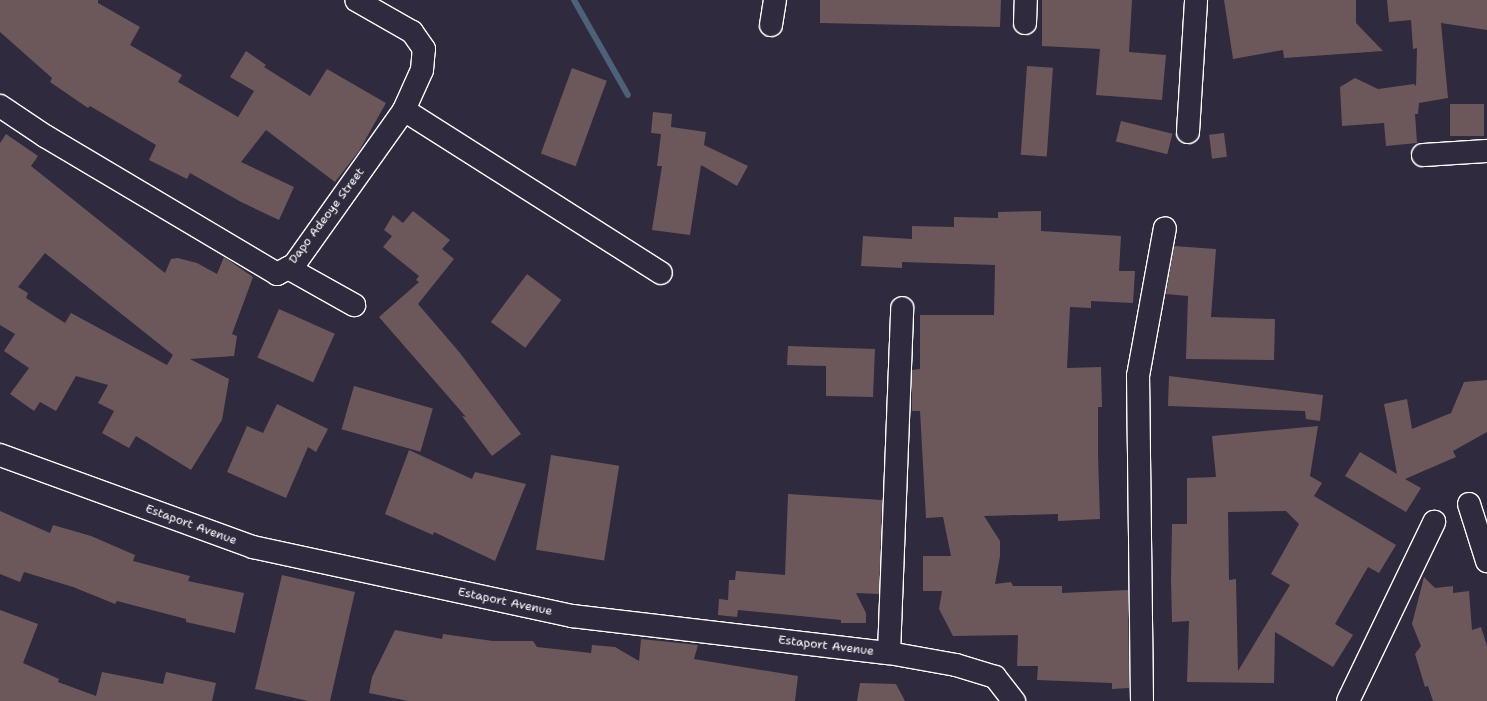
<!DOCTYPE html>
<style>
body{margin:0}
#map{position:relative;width:1487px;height:701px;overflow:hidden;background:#2f2a3d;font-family:"Shantell Sans",sans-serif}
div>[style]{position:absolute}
.stream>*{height:6px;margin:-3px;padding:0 3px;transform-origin:3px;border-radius:3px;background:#4d6178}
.building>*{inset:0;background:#6c585a;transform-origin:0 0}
.roads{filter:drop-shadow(1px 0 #fff) drop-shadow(-1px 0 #fff) drop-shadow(0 1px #fff) drop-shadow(0 -1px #fff)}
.minor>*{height:22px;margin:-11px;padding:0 11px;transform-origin:11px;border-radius:11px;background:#2f2a3d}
span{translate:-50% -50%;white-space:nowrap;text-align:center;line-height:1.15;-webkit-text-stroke:4px #2f2a3d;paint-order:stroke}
.street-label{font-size:12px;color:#fff}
</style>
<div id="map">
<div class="stream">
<div style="left:574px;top:0;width:109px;rotate:60.4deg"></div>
</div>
<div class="building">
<div style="clip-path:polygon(0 0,98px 0,98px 3px,140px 27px,130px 45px,182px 75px,178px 82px,238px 117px,254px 91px,230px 77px,246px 51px,266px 65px,264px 67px,310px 96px,327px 69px,386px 103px,359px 151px,335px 182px,266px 130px,241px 162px,294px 187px,279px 220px,241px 202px,190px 173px,187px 179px,149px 160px,156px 145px,90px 106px,88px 108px,50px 82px,52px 78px,0 32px)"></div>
<div style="clip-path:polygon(820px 0,1001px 0,1000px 27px,820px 23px)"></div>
<div style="clip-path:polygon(1042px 0,1132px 0,1129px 52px,1166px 55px,1162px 100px,1096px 95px,1100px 49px,1042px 46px)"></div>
<div style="clip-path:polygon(1224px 0,1356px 0,1356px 23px,1383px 51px,1284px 58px,1283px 50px,1233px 59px)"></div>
<div style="clip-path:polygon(1387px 0,1487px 0,1487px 30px,1441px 23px,1448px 98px,1419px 103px,1418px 114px,1415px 114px,1417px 143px,1386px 146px,1384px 123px,1342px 126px,1340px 87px,1355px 78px,1378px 89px,1414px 84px,1416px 86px,1417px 48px,1413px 49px,1411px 20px,1389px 22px)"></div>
<div style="left:1027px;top:66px;width:26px;height:89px;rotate:4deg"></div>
<div style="left:572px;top:68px;width:37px;height:91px;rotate:20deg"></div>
<div style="left:1450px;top:104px;width:34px;height:32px"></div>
<div style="clip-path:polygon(653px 112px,672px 114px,671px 127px,706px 132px,704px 145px,748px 166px,737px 186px,701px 165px,690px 235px,652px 230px,662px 166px,657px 166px,661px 134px,651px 133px)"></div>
<div style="left:1121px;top:121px;width:53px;height:21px;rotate:14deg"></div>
<div style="left:1224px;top:133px;width:24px;height:15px;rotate:83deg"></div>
<div style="clip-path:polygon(evenodd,6px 134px,38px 156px,31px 166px,165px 273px,171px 259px,178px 258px,197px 263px,217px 274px,224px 257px,253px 277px,232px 334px,237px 336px,234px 356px,190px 359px,229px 379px,222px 420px,191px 470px,136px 436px,129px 448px,102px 433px,114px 411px,98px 403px,108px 385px,76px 376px,56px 411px,40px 402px,34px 411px,10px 394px,29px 368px,4px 351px,15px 334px,0 325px,0 143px,6px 134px,45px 253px,173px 355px,167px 365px,71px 313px,65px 323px,26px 298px,28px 293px,18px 287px,45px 253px)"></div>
<div style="clip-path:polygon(413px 211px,450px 240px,442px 249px,454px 259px,418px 304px,460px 353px,521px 434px,492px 456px,462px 416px,466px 417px,379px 317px,419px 282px,416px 280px,419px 276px,383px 247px,392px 236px,384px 230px,393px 215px,403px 223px)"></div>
<div style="clip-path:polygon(1041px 211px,1041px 231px,1121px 236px,1119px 271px,1135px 271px,1133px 303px,1091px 301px,1091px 308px,1070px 307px,1067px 368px,1101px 367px,1102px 407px,1098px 407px,1098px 455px,1100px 519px,1058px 521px,1058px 514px,984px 516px,1000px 541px,1000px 556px,995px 584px,1011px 582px,1013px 586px,1062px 586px,1062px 593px,1128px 590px,1129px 688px,1112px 689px,1112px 683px,1037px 680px,1038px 666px,1017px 666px,1018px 635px,953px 636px,939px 609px,942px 591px,923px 591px,923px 556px,951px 556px,943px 517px,926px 518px,920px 411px,912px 411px,912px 370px,920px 369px,920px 315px,994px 315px,995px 265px,902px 262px,902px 268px,861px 266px,863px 236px,912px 239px,912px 226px,954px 227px,954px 217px,998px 218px,998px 212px)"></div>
<div style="clip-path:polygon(1174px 246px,1216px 249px,1211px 317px,1275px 319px,1274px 360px,1186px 359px,1188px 296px,1166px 294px)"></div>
<div style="left:527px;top:274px;width:43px;height:60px;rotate:37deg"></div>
<div style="left:279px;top:309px;width:61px;height:53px;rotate:24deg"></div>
<div style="clip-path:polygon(788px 346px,875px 349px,873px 397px,826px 396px,826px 366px,787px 365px)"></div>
<div style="clip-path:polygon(1169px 376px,1323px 395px,1320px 421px,1306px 419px,1305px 411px,1168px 406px)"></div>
<div style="clip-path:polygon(1487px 380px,1487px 432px,1453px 451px,1456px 457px,1405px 479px,1421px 488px,1406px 512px,1345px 476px,1360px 452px,1397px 474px,1384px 404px,1407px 399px,1412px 429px,1451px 413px,1464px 382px)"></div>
<div style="left:354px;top:386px;width:82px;height:45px;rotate:16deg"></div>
<div style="clip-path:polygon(277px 404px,328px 429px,316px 452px,308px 447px,286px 498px,227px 472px,247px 426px,263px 433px)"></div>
<div style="clip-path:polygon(evenodd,1318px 426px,1310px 476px,1322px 483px,1314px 496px,1396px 545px,1379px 573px,1368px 567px,1335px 624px,1353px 635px,1333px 667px,1275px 632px,1274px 683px,1187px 682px,1189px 621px,1172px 622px,1171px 580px,1172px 524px,1187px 524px,1187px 478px,1216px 477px,1212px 436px,1318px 426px,1286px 511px,1299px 524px,1271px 574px,1290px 585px,1238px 671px,1236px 579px,1229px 580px,1228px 512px,1286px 511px)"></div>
<div style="clip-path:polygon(409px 450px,472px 479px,475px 472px,526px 484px,495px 561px,434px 532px,433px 535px,385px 514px)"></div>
<div style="left:551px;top:455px;width:69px;height:96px;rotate:9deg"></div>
<div style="clip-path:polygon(788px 494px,882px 500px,879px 594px,856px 593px,866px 613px,866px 623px,841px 623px,841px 620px,738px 610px,737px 617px,718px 615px,719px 599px,728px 600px,729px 580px,735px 580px,736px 571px,785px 575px)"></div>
<div style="clip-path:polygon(0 511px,50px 533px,53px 525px,91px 536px,135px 555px,133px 561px,190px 576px,188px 581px,244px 593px,235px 633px,186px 622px,186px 619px,117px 601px,115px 604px,73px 587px,24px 572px,20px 582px,0 574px)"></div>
<div style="clip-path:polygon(282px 575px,355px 592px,330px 701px,308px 701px,255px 689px)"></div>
<div style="clip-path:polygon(1424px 577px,1435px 588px,1453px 586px,1453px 593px,1469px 591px,1472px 630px,1481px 627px,1487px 646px,1487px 701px,1433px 701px,1428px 686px,1425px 687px,1415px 654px,1421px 646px,1412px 624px)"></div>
<div style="clip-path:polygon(0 610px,38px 624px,23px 663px,59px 679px,58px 682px,96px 696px,102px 672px,163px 684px,166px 672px,216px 683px,212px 701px,0 701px)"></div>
<div style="clip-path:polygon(395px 630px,442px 639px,443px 634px,493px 641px,533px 641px,537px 647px,591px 653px,592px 645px,615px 647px,639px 661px,641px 639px,698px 645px,694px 659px,798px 676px,795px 701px,408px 701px,369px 693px,372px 677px)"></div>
<div style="clip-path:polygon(860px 683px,896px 684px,905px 701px,857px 701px)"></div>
</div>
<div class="roads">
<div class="minor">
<div style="left:1025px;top:23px;width:23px;rotate:-88deg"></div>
<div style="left:771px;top:25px;width:25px;rotate:-81deg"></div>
<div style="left:0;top:106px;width:54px;rotate:33.7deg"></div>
<div style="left:45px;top:136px;width:270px;rotate:30.7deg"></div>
<div style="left:277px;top:274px;width:19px;rotate:-28deg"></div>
<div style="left:294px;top:265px;width:190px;rotate:-54.6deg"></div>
<div style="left:404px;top:110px;width:44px;rotate:-65.8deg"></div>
<div style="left:422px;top:70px;width:21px;rotate:-85deg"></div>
<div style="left:424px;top:49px;width:21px;rotate:-125deg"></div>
<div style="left:412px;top:32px;width:64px;rotate:-150.3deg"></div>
<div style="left:404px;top:110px;width:304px;rotate:32.4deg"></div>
<div style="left:1188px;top:132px;width:132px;rotate:-86.5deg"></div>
<div style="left:1423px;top:155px;width:64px;rotate:-3.6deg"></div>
<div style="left:288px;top:268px;width:76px;rotate:29.3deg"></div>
<div style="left:0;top:455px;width:269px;rotate:20deg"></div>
<div style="left:253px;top:547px;width:326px;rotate:12.2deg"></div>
<div style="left:572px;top:616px;width:319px;rotate:6.7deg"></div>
<div style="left:889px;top:653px;width:68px;rotate:10.2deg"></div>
<div style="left:956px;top:665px;width:41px;rotate:17.1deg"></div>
<div style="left:995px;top:677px;width:31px;rotate:52deg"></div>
<div style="left:1469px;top:504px;width:60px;rotate:72.5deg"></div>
<div style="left:889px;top:653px;width:345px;rotate:-87.8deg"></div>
<div style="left:1142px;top:701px;width:325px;rotate:-90.7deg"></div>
<div style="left:1138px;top:376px;width:150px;rotate:-79.7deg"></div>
<div style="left:1348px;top:701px;width:199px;rotate:-64.3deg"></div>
</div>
</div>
<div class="street-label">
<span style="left:327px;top:216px;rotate:-53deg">Dapo Adeoye Street</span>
<span style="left:191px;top:525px;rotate:20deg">Estaport Avenue</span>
<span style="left:505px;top:602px;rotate:12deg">Estaport Avenue</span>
<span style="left:826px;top:646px;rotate:7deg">Estaport Avenue</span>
</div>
</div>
